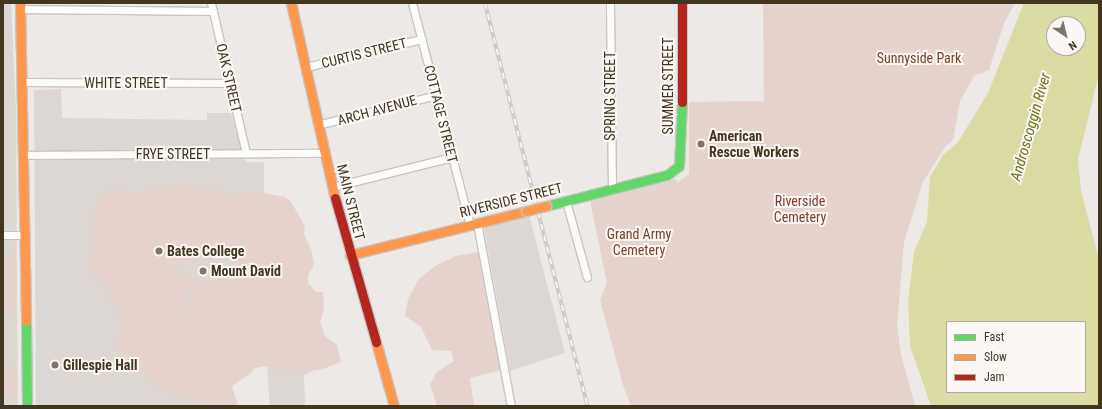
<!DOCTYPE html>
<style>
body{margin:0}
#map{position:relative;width:1102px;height:409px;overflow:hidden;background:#ece9e6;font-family:"Roboto Condensed",sans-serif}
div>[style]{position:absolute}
.built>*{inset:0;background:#ded8d4}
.green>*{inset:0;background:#e6d3ce;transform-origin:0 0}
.water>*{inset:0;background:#dadca4}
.roads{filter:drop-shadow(1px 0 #c8c5c2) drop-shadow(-1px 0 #c8c5c2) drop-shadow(0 1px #c8c5c2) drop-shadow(0 -1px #c8c5c2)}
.street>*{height:7px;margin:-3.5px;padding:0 3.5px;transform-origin:3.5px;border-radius:3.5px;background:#fcfcfb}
.fast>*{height:9px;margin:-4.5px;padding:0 4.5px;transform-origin:4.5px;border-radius:4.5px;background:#63d668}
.slow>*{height:9px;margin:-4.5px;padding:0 4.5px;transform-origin:4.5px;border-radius:4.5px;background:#ff974d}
.jam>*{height:9px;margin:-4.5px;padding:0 4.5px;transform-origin:4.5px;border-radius:4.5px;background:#b3261e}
.rail>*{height:3.5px;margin-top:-1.75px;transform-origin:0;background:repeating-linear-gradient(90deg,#faf7f5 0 6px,#cdcac7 0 12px);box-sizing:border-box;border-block:1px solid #cdcac7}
.bridges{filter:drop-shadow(1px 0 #c8c4c0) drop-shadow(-1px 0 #c8c4c0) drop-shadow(0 1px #c8c4c0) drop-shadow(0 -1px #c8c4c0)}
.slow-bridge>*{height:9px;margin:-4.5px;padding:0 4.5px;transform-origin:4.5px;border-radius:4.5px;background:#ff974d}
.dots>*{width:11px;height:11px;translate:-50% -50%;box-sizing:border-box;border:2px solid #faf7f5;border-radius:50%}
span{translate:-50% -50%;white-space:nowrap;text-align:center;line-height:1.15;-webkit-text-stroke:4px #faf7f5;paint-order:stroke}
.street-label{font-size:14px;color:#423621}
.park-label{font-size:14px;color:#7c4028}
.poi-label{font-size:14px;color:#423621;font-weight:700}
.left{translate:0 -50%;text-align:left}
.water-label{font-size:15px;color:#6c7215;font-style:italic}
.frame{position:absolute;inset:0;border:4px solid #423621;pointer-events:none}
.legend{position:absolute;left:946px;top:321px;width:140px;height:72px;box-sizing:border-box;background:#faf7f5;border:1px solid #b0aaa0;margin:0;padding:5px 7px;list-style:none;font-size:12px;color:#423621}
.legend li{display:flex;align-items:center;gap:8px;height:20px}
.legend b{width:20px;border:1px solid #b0aaa0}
.north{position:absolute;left:1046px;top:16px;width:40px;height:40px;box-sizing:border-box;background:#faf7f5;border:1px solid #b0aaa0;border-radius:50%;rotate:145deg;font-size:11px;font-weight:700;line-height:16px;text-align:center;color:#423621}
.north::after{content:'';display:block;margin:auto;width:14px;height:18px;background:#7e7566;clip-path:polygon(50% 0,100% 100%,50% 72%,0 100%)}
</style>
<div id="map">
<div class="built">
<div style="clip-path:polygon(3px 4px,11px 4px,16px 111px,18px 406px,3px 406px)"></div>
<div style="clip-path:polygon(61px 89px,62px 118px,207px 120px,207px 113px,231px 113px,246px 162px,264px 162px,264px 211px,315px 370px,304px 375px,305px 405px,270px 406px,267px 366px,228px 373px,238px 406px,36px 406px,34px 90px)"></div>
<div style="clip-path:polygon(529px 215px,565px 353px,510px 371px,484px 228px)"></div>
</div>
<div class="green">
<div style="clip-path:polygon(763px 3px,1015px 3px,1004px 23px,989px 70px,974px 76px,960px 101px,953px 140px,944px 148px,923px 182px,904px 242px,897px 325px,901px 354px,915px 406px,631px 406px,623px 385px,600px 300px,607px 283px,590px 201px,676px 179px,677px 183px,689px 174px,689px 102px,764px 101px)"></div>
<div style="clip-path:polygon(evenodd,172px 186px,210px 188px,227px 195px,260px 192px,285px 197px,291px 202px,305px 226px,304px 234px,312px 252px,314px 265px,308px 275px,308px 283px,316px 292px,323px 292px,324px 310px,320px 322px,325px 336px,337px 345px,341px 362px,320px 370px,292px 371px,257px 365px,252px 372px,232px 386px,238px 406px,205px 406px,201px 400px,174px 395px,160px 388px,142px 373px,130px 373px,122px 367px,116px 345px,123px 328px,115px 302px,102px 281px,92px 274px,89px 264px,96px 206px,103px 194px,111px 190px,135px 193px,172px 186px,223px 255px,231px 262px,223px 273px,231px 281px,193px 279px,189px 272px,175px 278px,173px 271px,184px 263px,198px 262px,202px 256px,223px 255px,172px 186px,196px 282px,197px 284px,183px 314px,182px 301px,196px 282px)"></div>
<div style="clip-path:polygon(16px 248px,16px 313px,7px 313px,4px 310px,4px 262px)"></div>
<div style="clip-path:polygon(478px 252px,502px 370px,470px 378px,474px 406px,437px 406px,430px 384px,437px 372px,454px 361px,451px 351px,432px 350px,421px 327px,405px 316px,408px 299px,419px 279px,435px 266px,456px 256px)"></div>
<div style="left:3px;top:366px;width:14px;height:28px"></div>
</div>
<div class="water">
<div style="clip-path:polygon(evenodd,1024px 3px,1099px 3px,1099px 74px,1078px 159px,1081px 191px,1099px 259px,1099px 406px,931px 406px,910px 346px,908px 302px,914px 252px,927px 222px,930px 177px,943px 155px,958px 142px,988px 93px,1024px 3px,1054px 24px,1078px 24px,1078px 48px,1054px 48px,1054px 24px,1024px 3px,947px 322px,1085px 322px,1085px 392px,947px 392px,947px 322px)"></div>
</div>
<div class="roads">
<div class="street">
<div style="left:211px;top:3px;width:154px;rotate:76.9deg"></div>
<div style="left:412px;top:3px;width:229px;rotate:75.4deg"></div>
<div style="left:610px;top:3px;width:187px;rotate:89.4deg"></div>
<div style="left:20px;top:9px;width:193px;rotate:0.6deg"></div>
<div style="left:306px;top:67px;width:119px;rotate:-13.6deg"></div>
<div style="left:22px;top:82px;width:208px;rotate:0.3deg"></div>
<div style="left:317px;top:125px;width:123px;rotate:-14.1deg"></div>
<div style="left:23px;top:155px;width:301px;rotate:-0.4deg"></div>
<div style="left:332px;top:187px;width:124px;rotate:-14deg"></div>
<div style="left:566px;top:201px;width:79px;rotate:74.6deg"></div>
<div style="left:477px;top:223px;width:186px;rotate:79.5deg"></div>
<div style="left:3px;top:235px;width:21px"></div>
</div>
<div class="fast">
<div style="left:546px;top:206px;width:125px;rotate:-14.4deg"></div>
<div style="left:667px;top:175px;width:15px;rotate:-37deg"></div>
<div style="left:679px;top:166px;width:64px;rotate:-87.3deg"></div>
<div style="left:26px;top:321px;width:85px;rotate:89.3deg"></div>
</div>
<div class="slow">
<div style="left:20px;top:3px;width:318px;rotate:88.9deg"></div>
<div style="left:291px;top:3px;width:200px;rotate:77.3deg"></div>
<div style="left:350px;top:255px;width:181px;rotate:-14deg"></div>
<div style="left:376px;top:342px;width:66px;rotate:74.3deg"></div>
</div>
<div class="jam">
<div style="left:682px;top:3px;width:99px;rotate:90deg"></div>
<div style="left:335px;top:198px;width:150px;rotate:74.1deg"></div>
</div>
</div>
<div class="rail">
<div style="left:485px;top:3px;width:416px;rotate:75.7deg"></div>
</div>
<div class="bridges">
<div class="slow-bridge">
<div style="left:526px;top:211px;width:21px;rotate:-14deg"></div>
</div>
</div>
<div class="dots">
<div style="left:701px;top:144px;background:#7e7566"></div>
<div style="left:159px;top:251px;background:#7e7566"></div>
<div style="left:203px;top:271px;background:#7e7566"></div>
<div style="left:55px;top:365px;background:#7e7566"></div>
</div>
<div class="street-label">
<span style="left:364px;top:53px;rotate:-14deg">CURTIS STREET</span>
<span style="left:229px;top:78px;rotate:77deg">OAK STREET</span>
<span style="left:126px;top:83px">WHITE STREET</span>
<span style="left:668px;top:86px;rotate:-90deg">SUMMER STREET</span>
<span style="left:610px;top:96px;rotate:-90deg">SPRING STREET</span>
<span style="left:377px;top:110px;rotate:-15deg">ARCH AVENUE</span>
<span style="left:441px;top:114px;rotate:76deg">COTTAGE STREET</span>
<span style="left:173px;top:154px">FRYE STREET</span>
<span style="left:511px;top:200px;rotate:-14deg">RIVERSIDE STREET</span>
<span style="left:351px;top:202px;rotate:76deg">MAIN STREET</span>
</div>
<div class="park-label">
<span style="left:919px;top:58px">Sunnyside Park</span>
<span style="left:800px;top:209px">Riverside<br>Cemetery</span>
<span style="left:639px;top:242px">Grand Army<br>Cemetery</span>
</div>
<div class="poi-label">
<span class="left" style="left:709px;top:144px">American<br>Rescue Workers</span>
<span class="left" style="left:167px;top:251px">Bates College</span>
<span class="left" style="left:211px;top:271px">Mount David</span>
<span class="left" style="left:63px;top:365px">Gillespie Hall</span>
</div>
<div class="water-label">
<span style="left:1031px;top:127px;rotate:-74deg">Androscoggin River</span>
</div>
<div class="frame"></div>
<ul class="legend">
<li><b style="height:5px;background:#63d668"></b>Fast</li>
<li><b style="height:5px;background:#ff974d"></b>Slow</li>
<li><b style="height:5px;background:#b3261e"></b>Jam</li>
</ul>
<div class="north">N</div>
</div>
